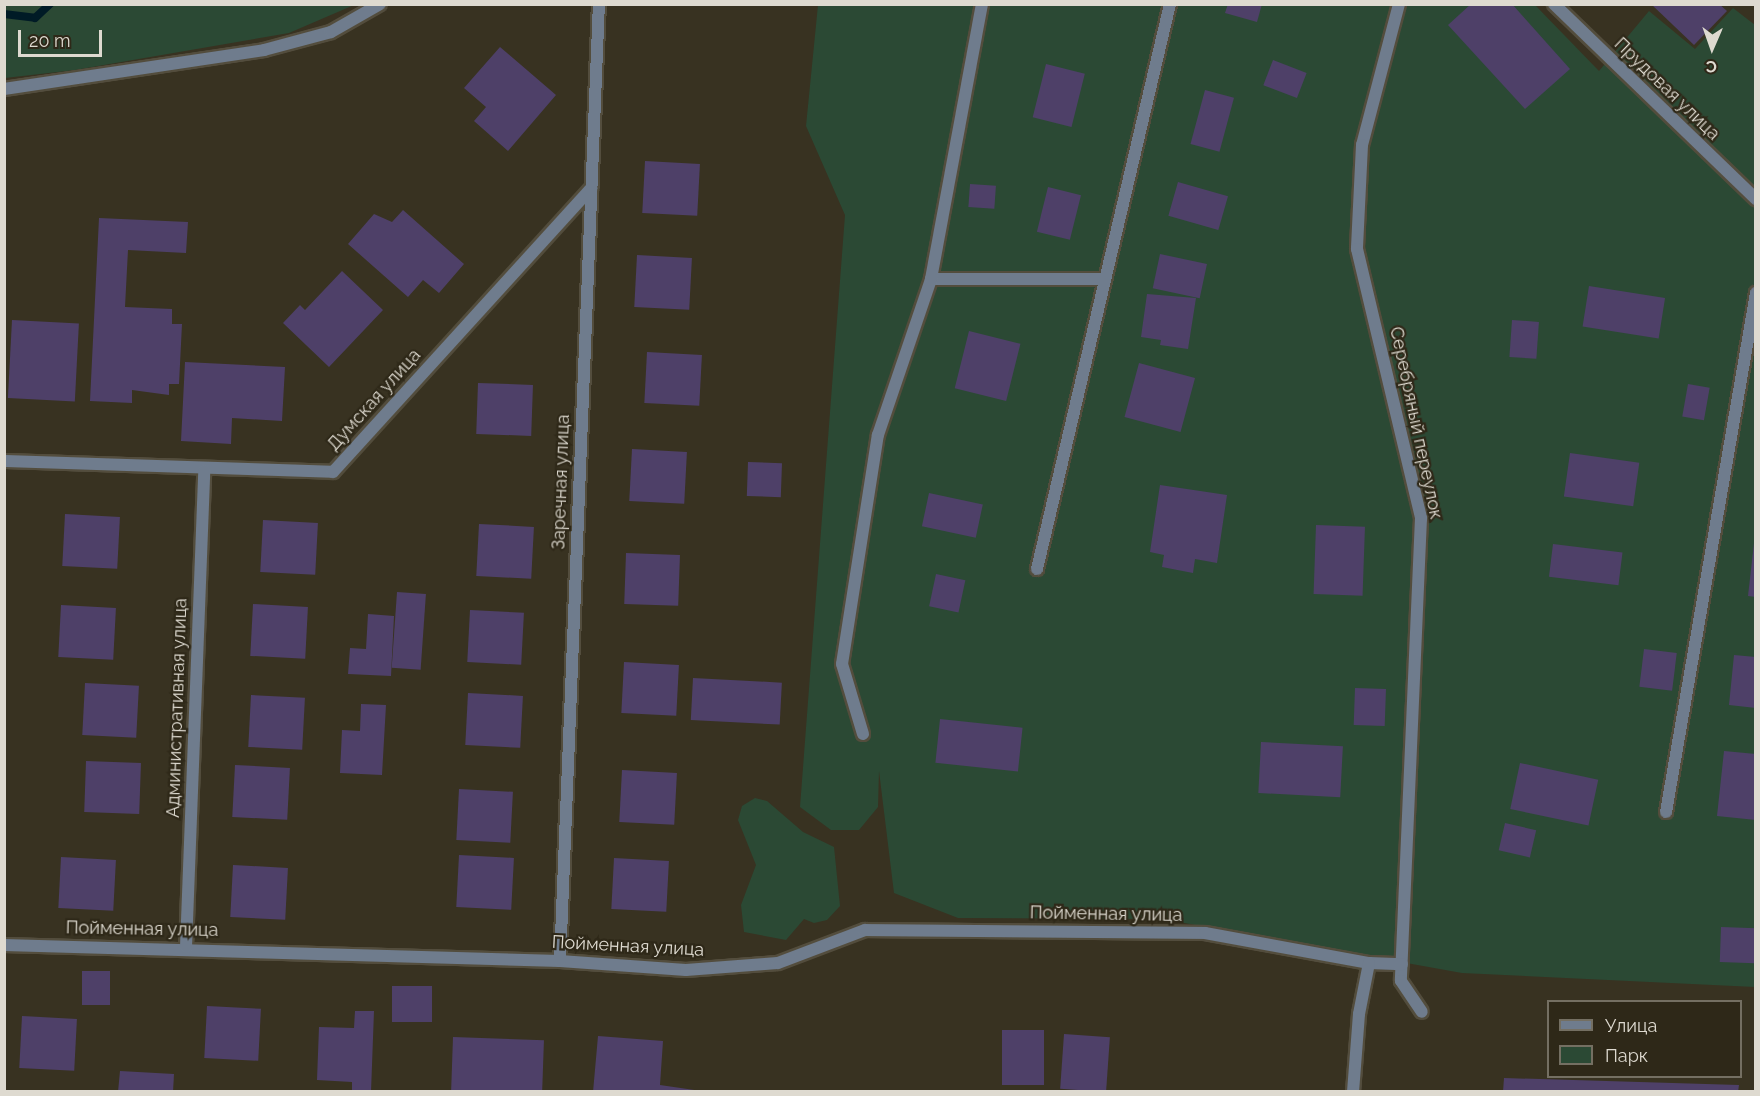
<!DOCTYPE html>
<meta charset="utf-8">
<style>
body{margin:0}
#map{position:relative;width:1760px;height:1096px;overflow:hidden;background:#383221;font-family:Raleway,sans-serif}
div>[style]{position:absolute}
.green>*{inset:0;background:#2b4934}
.stream>*{height:8px;margin:-4px;padding:0 4px;transform-origin:4px;border-radius:4px;background:#001b26}
.building>*{inset:0;background:#4e4068;transform-origin:0 0}
.roads{filter:drop-shadow(2px 0 #534d3d) drop-shadow(-2px 0 #534d3d) drop-shadow(0 2px #534d3d) drop-shadow(0 -2px #534d3d)}
.minor>*{height:12px;margin:-6px;padding:0 6px;transform-origin:6px;border-radius:6px;background:#6f7c8d}
span{translate:-50% -50%;white-space:nowrap;text-align:center;line-height:1.15;-webkit-text-stroke:4.5px #2e2818;paint-order:stroke}
.street-label{font-size:18px;color:#dedad0}
.frame{position:absolute;inset:0;border:6px solid #dedad0;pointer-events:none}
.legend{position:absolute;left:1547px;top:1000px;width:195px;height:78px;box-sizing:border-box;background:#2e2818;border:2px solid #746f62;margin:0;padding:8px 10px;list-style:none;font-size:18px;color:#dedad0}
.legend li{display:flex;align-items:center;gap:12px;height:30px}
.legend b{width:30px;border:2px solid #746f62}
.north{position:absolute;left:1682px;top:18px;width:60px;height:60px;-webkit-text-stroke:4px #2e2818;paint-order:stroke;rotate:182deg;font-size:16px;font-weight:700;line-height:24px;text-align:center;color:#dedad0}
.north::after{content:'';display:block;margin:auto;width:21px;height:27px;background:#dedad0;clip-path:polygon(50% 0,100% 100%,50% 72%,0 100%)}
.scale{position:absolute;left:18px;top:30px;width:84px;height:27px;box-sizing:border-box;border:3px solid #dedad0;border-top:0;padding-left:8px;font-size:18px;line-height:21px;white-space:nowrap;color:#dedad0;-webkit-text-stroke:4px #2e2818;paint-order:stroke}
</style>
<div id="map">
<div class="green">
<div style="clip-path:polygon(5px 4px,354px 4px,354px 5px,289px 33px,75px 70px,5px 78px)"></div>
<div style="clip-path:polygon(818px 5px,1535px 5px,1599px 71px,1649px 11px,1695px 49px,1733px 8px,1755px 25px,1755px 987px,1462px 973px,1162px 919px,958px 918px,894px 893px,879px 771px,878px 807px,859px 830px,831px 830px,800px 807px,845px 215px,806px 126px)"></div>
<div style="clip-path:polygon(755px 798px,767px 801px,803px 832px,834px 847px,840px 906px,827px 920px,814px 923px,804px 919px,786px 940px,744px 932px,741px 905px,756px 865px,738px 820px,742px 806px)"></div>
</div>
<div class="stream">
<div style="left:4px;top:14px;width:31px;rotate:7deg"></div>
<div style="left:35px;top:18px;width:21px;rotate:-43deg"></div>
</div>
<div class="building">
<div style="clip-path:polygon(1228px 4px,1262px 4px,1257px 22px,1225px 13px)"></div>
<div style="clip-path:polygon(1471px 4px,1512px 4px,1570px 69px,1525px 109px,1448px 25px)"></div>
<div style="clip-path:polygon(1651px 4px,1719px 4px,1727px 11px,1694px 45px)"></div>
<div style="clip-path:polygon(500px 47px,556px 95px,508px 151px,474px 121px,486px 107px,464px 88px)"></div>
<div style="left:1273px;top:60px;width:36px;height:27px;rotate:21deg"></div>
<div style="left:1046px;top:64px;width:40px;height:55px;rotate:14deg"></div>
<div style="left:1205px;top:90px;width:30px;height:56px;rotate:15deg"></div>
<div style="left:645px;top:161px;width:55px;height:52px;rotate:3deg"></div>
<div style="left:1178px;top:182px;width:52px;height:35px;rotate:16deg"></div>
<div style="left:970px;top:184px;width:26px;height:23px;rotate:4deg"></div>
<div style="left:1048px;top:187px;width:34px;height:46px;rotate:14deg"></div>
<div style="clip-path:polygon(403px 210px,464px 264px,439px 293px,423px 280px,408px 297px,348px 244px,374px 214px,392px 222px)"></div>
<div style="clip-path:polygon(99px 218px,188px 222px,186px 253px,128px 250px,125px 307px,172px 309px,172px 324px,182px 324px,179px 384px,169px 384px,169px 395px,132px 390px,132px 403px,90px 401px)"></div>
<div style="left:1160px;top:254px;width:48px;height:35px;rotate:12deg"></div>
<div style="left:637px;top:255px;width:55px;height:52px;rotate:3deg"></div>
<div style="clip-path:polygon(342px 271px,383px 310px,329px 367px,283px 323px,300px 305px,305px 310px)"></div>
<div style="left:1589px;top:286px;width:77px;height:41px;rotate:9deg"></div>
<div style="clip-path:polygon(1147px 294px,1196px 298px,1188px 349px,1160px 345px,1161px 340px,1141px 337px)"></div>
<div style="left:12px;top:320px;width:67px;height:78px;rotate:3deg"></div>
<div style="left:1512px;top:320px;width:27px;height:37px;rotate:4deg"></div>
<div style="left:969px;top:331px;width:53px;height:59px;rotate:14deg"></div>
<div style="left:647px;top:352px;width:55px;height:51px;rotate:3deg"></div>
<div style="clip-path:polygon(185px 362px,285px 367px,282px 421px,232px 418px,231px 444px,181px 441px)"></div>
<div style="left:1139px;top:363px;width:58px;height:56px;rotate:15deg"></div>
<div style="left:478px;top:383px;width:55px;height:51px;rotate:2deg"></div>
<div style="left:1688px;top:384px;width:22px;height:33px;rotate:10deg"></div>
<div style="left:632px;top:449px;width:55px;height:52px;rotate:3deg"></div>
<div style="left:1570px;top:453px;width:70px;height:44px;rotate:8deg"></div>
<div style="left:748px;top:462px;width:34px;height:34px;rotate:2deg"></div>
<div style="clip-path:polygon(1160px 485px,1227px 495px,1217px 563px,1195px 559px,1193px 573px,1162px 567px,1164px 555px,1150px 552px)"></div>
<div style="left:929px;top:493px;width:55px;height:34px;rotate:12deg"></div>
<div style="left:65px;top:514px;width:55px;height:52px;rotate:3deg"></div>
<div style="left:263px;top:520px;width:55px;height:52px;rotate:3deg"></div>
<div style="left:479px;top:524px;width:55px;height:52px;rotate:3deg"></div>
<div style="left:1316px;top:525px;width:49px;height:69px;rotate:2deg"></div>
<div style="clip-path:polygon(1754px 543px,1756px 543px,1756px 597px,1748px 596px)"></div>
<div style="left:1553px;top:544px;width:70px;height:33px;rotate:7deg"></div>
<div style="left:626px;top:553px;width:54px;height:51px;rotate:2deg"></div>
<div style="left:936px;top:574px;width:30px;height:33px;rotate:12deg"></div>
<div style="left:397px;top:592px;width:29px;height:76px;rotate:4deg"></div>
<div style="left:253px;top:604px;width:55px;height:52px;rotate:3deg"></div>
<div style="left:61px;top:605px;width:55px;height:52px;rotate:3deg"></div>
<div style="left:470px;top:610px;width:54px;height:52px;rotate:3deg"></div>
<div style="clip-path:polygon(368px 614px,394px 616px,391px 676px,348px 674px,350px 648px,366px 649px)"></div>
<div style="left:1644px;top:649px;width:33px;height:38px;rotate:7deg"></div>
<div style="clip-path:polygon(1734px 655px,1756px 657px,1756px 708px,1729px 705px)"></div>
<div style="left:624px;top:662px;width:55px;height:51px;rotate:3deg"></div>
<div style="left:693px;top:678px;width:89px;height:42px;rotate:3deg"></div>
<div style="left:85px;top:683px;width:54px;height:52px;rotate:3deg"></div>
<div style="left:1355px;top:688px;width:31px;height:37px;rotate:2deg"></div>
<div style="left:468px;top:693px;width:55px;height:52px;rotate:3deg"></div>
<div style="left:251px;top:695px;width:54px;height:52px;rotate:3deg"></div>
<div style="clip-path:polygon(361px 704px,386px 705px,382px 775px,340px 773px,342px 730px,360px 731px)"></div>
<div style="left:940px;top:719px;width:83px;height:44px;rotate:6deg"></div>
<div style="left:1261px;top:742px;width:82px;height:51px;rotate:3deg"></div>
<div style="clip-path:polygon(1724px 751px,1756px 754px,1756px 820px,1717px 816px)"></div>
<div style="left:86px;top:761px;width:55px;height:51px;rotate:2deg"></div>
<div style="left:1520px;top:763px;width:80px;height:47px;rotate:12deg"></div>
<div style="left:235px;top:765px;width:55px;height:52px;rotate:3deg"></div>
<div style="left:622px;top:770px;width:55px;height:52px;rotate:3deg"></div>
<div style="left:459px;top:789px;width:54px;height:51px;rotate:3deg"></div>
<div style="left:1505px;top:823px;width:32px;height:28px;rotate:13deg"></div>
<div style="left:459px;top:855px;width:55px;height:52px;rotate:3deg"></div>
<div style="left:61px;top:857px;width:55px;height:51px;rotate:3deg"></div>
<div style="left:614px;top:858px;width:55px;height:51px;rotate:3deg"></div>
<div style="left:233px;top:865px;width:55px;height:52px;rotate:3deg"></div>
<div style="left:1721px;top:927px;width:35px;height:35px;rotate:2deg"></div>
<div style="left:82px;top:971px;width:28px;height:34px"></div>
<div style="left:392px;top:986px;width:40px;height:36px"></div>
<div style="left:207px;top:1006px;width:54px;height:52px;rotate:3deg"></div>
<div style="clip-path:polygon(355px 1011px,374px 1011px,371px 1092px,352px 1092px,352px 1082px,317px 1080px,319px 1027px,354px 1028px)"></div>
<div style="left:22px;top:1016px;width:55px;height:52px;rotate:3deg"></div>
<div style="left:1002px;top:1030px;width:42px;height:55px"></div>
<div style="left:1064px;top:1034px;width:46px;height:55px;rotate:4deg"></div>
<div style="clip-path:polygon(598px 1036px,663px 1041px,660px 1085px,708px 1092px,593px 1092px)"></div>
<div style="left:453px;top:1037px;width:91px;height:55px;rotate:2deg"></div>
<div style="clip-path:polygon(120px 1071px,174px 1074px,173px 1092px,118px 1092px)"></div>
<div style="clip-path:polygon(1504px 1078px,1739px 1085px,1738px 1092px,1503px 1092px)"></div>
</div>
<div class="roads">
<div class="minor">
<div style="left:1399px;top:4px;width:146px;rotate:104.7deg"></div>
<div style="left:1362px;top:145px;width:104px;rotate:92.8deg"></div>
<div style="left:1357px;top:249px;width:277px;rotate:76.6deg"></div>
<div style="left:1421px;top:518px;width:463px;rotate:92.5deg"></div>
<div style="left:1401px;top:981px;width:37px;rotate:56deg"></div>
<div style="left:1554px;top:4px;width:281px;rotate:44deg"></div>
<div style="left:4px;top:89px;width:263px;rotate:-8.5deg"></div>
<div style="left:264px;top:50px;width:69px;rotate:-15deg"></div>
<div style="left:331px;top:32px;width:56px;rotate:-29.7deg"></div>
<div style="left:931px;top:279px;width:174px"></div>
<div style="left:4px;top:461px;width:329px;rotate:1.9deg"></div>
<div style="left:333px;top:472px;width:384px;rotate:-47.7deg"></div>
<div style="left:1037px;top:569px;width:580px;rotate:-76.75deg"></div>
<div style="left:863px;top:734px;width:73px;rotate:-106.7deg"></div>
<div style="left:842px;top:664px;width:232px;rotate:-81.1deg"></div>
<div style="left:878px;top:435px;width:165px;rotate:-71.2deg"></div>
<div style="left:931px;top:279px;width:280px;rotate:-79.5deg"></div>
<div style="left:1666px;top:812px;width:527px;rotate:-80.16deg"></div>
<div style="left:4px;top:945px;width:556px;rotate:1.65deg"></div>
<div style="left:560px;top:961px;width:126px;rotate:4.1deg"></div>
<div style="left:686px;top:970px;width:92px;rotate:-4.4deg"></div>
<div style="left:778px;top:963px;width:93px;rotate:-20.8deg"></div>
<div style="left:865px;top:930px;width:340px;rotate:0.5deg"></div>
<div style="left:1205px;top:933px;width:167px;rotate:10.4deg"></div>
<div style="left:1369px;top:963px;width:33px;rotate:2deg"></div>
<div style="left:186px;top:947px;width:477px;rotate:-87.8deg"></div>
<div style="left:560px;top:961px;width:958px;rotate:-87.67deg"></div>
<div style="left:1353px;top:1092px;width:78px;rotate:-85.6deg"></div>
<div style="left:1359px;top:1014px;width:52px;rotate:-78.9deg"></div>
</div>
</div>
<div class="street-label">
<span style="left:1667px;top:89px;rotate:44deg">Прудовая улица</span>
<span style="left:374px;top:400px;rotate:-48deg">Думская улица</span>
<span style="left:1416px;top:423px;rotate:78deg">Серебряный переулок</span>
<span style="left:561px;top:482px;rotate:-88deg">Заречная улица</span>
<span style="left:177px;top:708px;rotate:-88deg">Административная улица</span>
<span style="left:1106px;top:914px;rotate:1deg">Пойменная улица</span>
<span style="left:142px;top:929px;rotate:1deg">Пойменная улица</span>
<span style="left:628px;top:946px;rotate:3deg">Пойменная улица</span>
</div>
<div class="frame"></div>
<ul class="legend">
<li><b style="height:8px;background:#6f7c8d"></b>Улица</li>
<li><b style="height:16px;background:#2b4934"></b>Парк</li>
</ul>
<div class="north">С</div>
<div class="scale">20 m</div>
</div>
